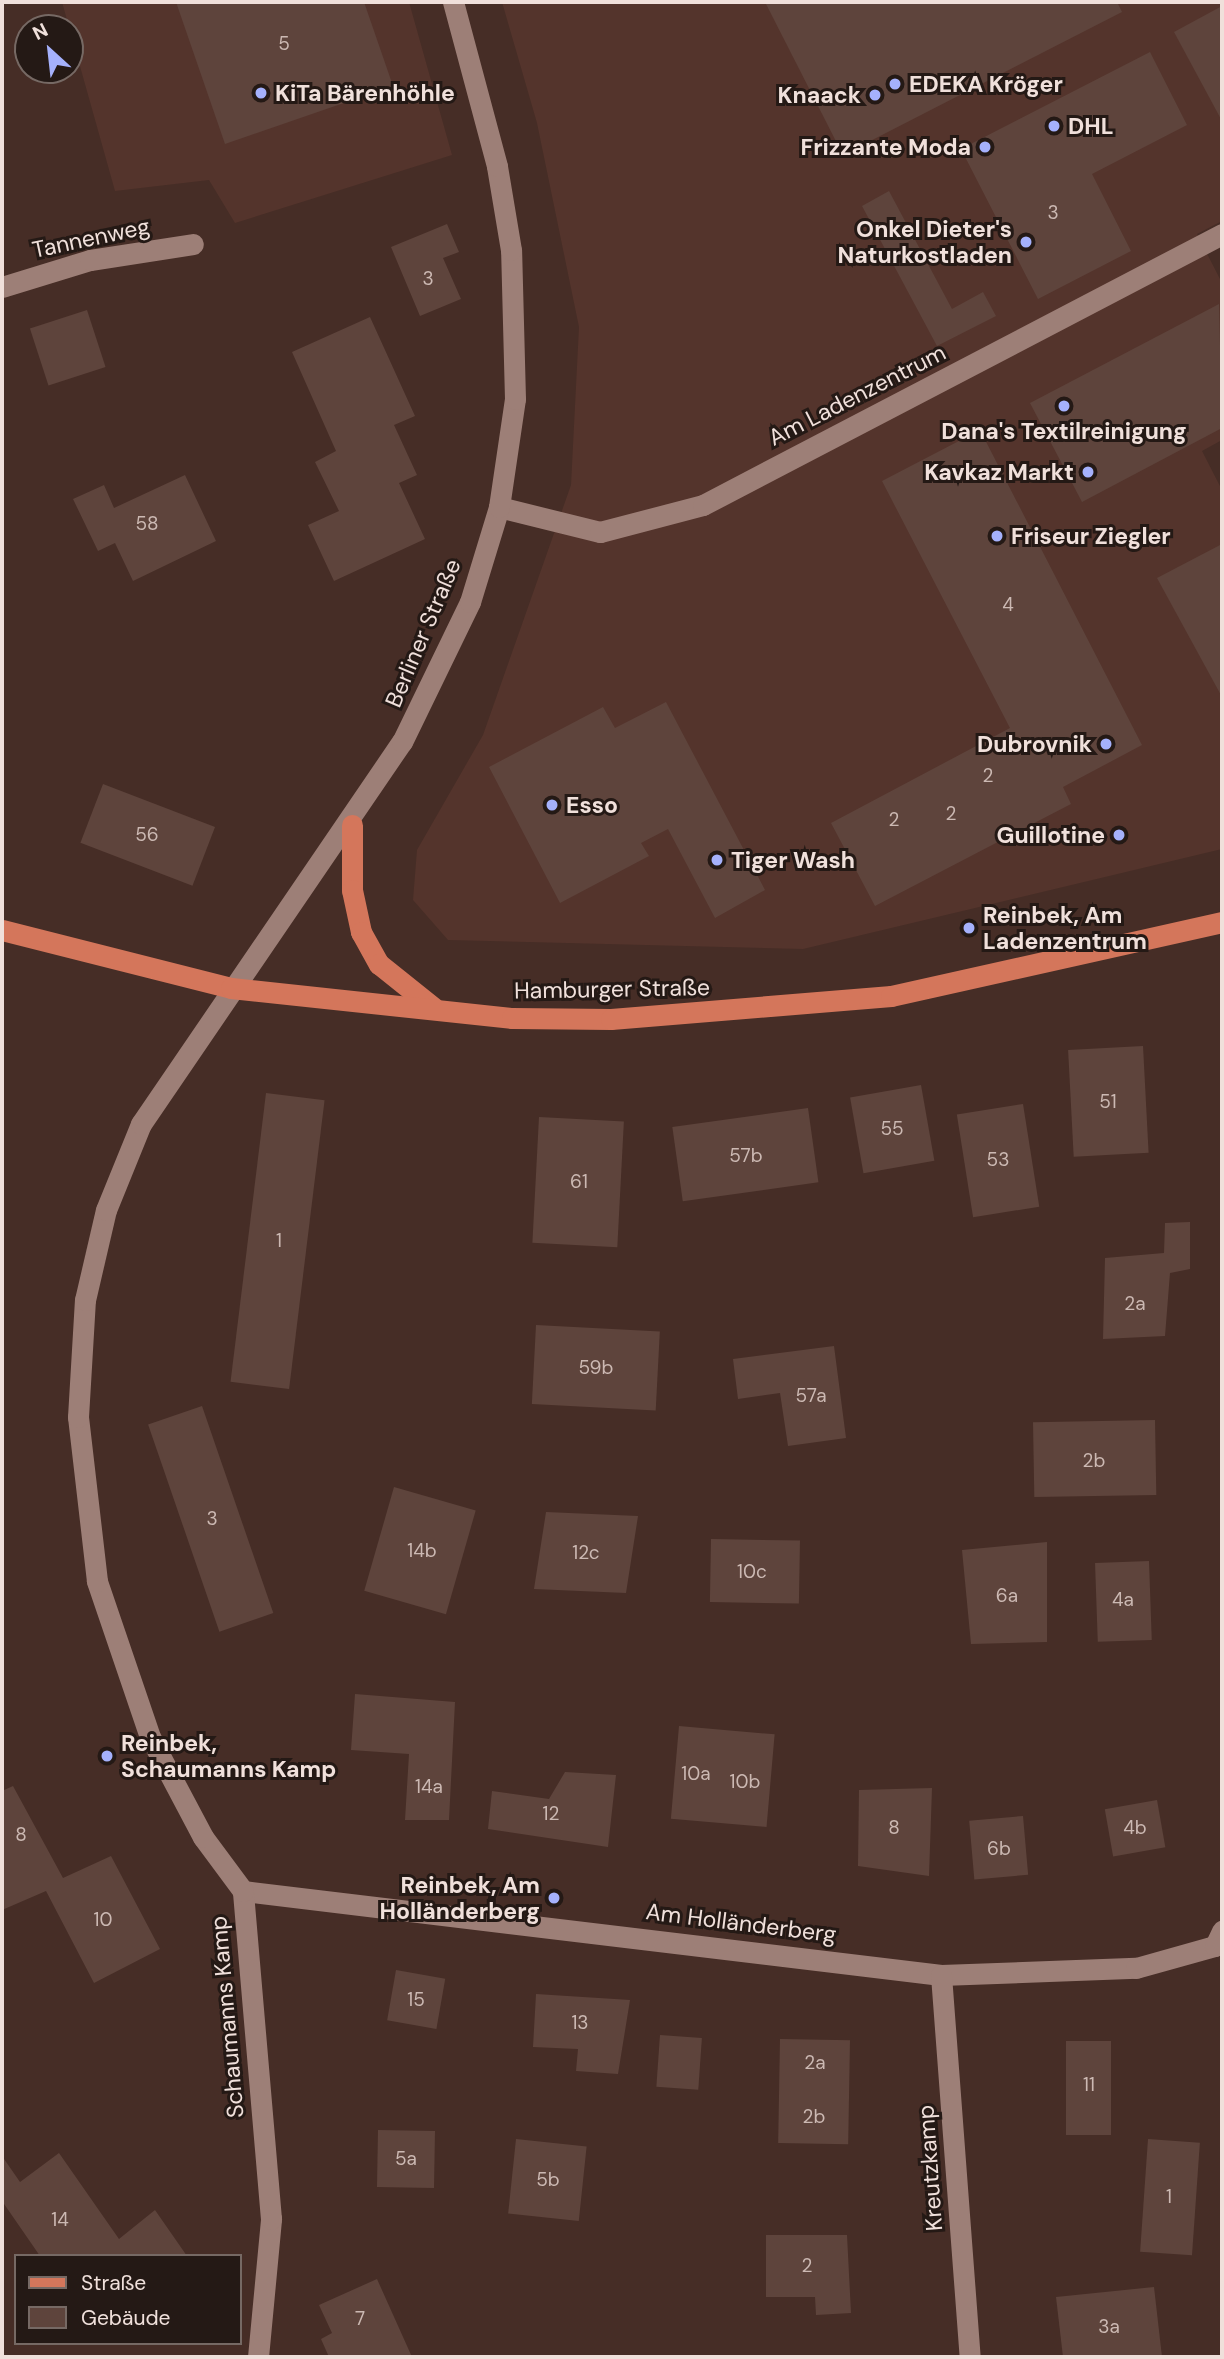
<!DOCTYPE html>
<meta charset="utf-8">
<style>
body{margin:0}
#map{position:relative;width:1224px;height:2359px;overflow:hidden;background:#462d26;font-family:"DM Sans",sans-serif}
div>[style]{position:absolute}
.built>*{inset:0;background:#54342c}
.building>*{inset:0;background:#5e443c;transform-origin:0 0}
.minor>*{height:21px;margin:-10.5px;padding:0 10.5px;transform-origin:10.5px;border-radius:10.5px;background:#9d7f77}
.major>*{height:21px;margin:-10.5px;padding:0 10.5px;transform-origin:10.5px;border-radius:10.5px;background:#d4765b}
.dots>*{width:19px;height:19px;translate:-50% -50%;box-sizing:border-box;border:4px solid #241915;border-radius:50%}
span{translate:-50% -50%;white-space:nowrap;text-align:center;line-height:1.15;-webkit-text-stroke:6px #241915;paint-order:stroke}
.number-label{font-size:19px;color:#ccb9b3}
.number-label span{-webkit-text-stroke-width:0}
.poi-label{font-size:23px;color:#f0e0db;font-weight:700}
.left{translate:0 -50%;text-align:left}
.right{translate:-100% -50%;text-align:right}
.street-label{font-size:23px;color:#f0e0db}
.frame{position:absolute;inset:0;border:4px solid #f0e0db;pointer-events:none}
.legend{position:absolute;left:14px;top:2254px;width:228px;height:91px;box-sizing:border-box;background:#241915;border:2px solid #766964;margin:0;padding:9px 12px;list-style:none;font-size:21px;color:#f0e0db}
.legend li{display:flex;align-items:center;gap:14px;height:35px}
.legend b{width:35px;border:2px solid #766964}
.north{position:absolute;left:14px;top:14px;width:70px;height:70px;box-sizing:border-box;background:#241915;border:2px solid #766964;border-radius:50%;rotate:333deg;font-size:19px;font-weight:700;line-height:28px;text-align:center;color:#f0e0db}
.north::after{content:'';display:block;margin:auto;width:24px;height:32px;background:#a5b1fc;clip-path:polygon(50% 0,100% 100%,50% 72%,0 100%)}
</style>
<div id="map">
<div class="built">
<div style="clip-path:polygon(62px 2px,409px 2px,452px 155px,235px 223px,209px 180px,115px 191px)"></div>
<div style="clip-path:polygon(502px 2px,1222px 2px,1222px 221px,1197px 234px,1222px 283px,1222px 440px,1202px 451px,1222px 490px,1222px 849px,803px 949px,448px 940px,413px 900px,417px 850px,483px 735px,571px 485px,579px 327px,537px 123px)"></div>
</div>
<div class="building">
<div style="clip-path:polygon(176px 2px,364px 2px,393px 86px,225px 144px)"></div>
<div style="clip-path:polygon(765px 2px,1117px 2px,1122px 12px,843px 155px)"></div>
<div style="clip-path:polygon(1222px 6px,1222px 121px,1174px 32px)"></div>
<div style="clip-path:polygon(1150px 52px,1187px 125px,1092px 174px,1131px 251px,1038px 299px,961px 149px)"></div>
<div style="clip-path:polygon(889px 191px,952px 309px,983px 292px,996px 316px,937px 346px,862px 206px)"></div>
<div style="clip-path:polygon(447px 224px,459px 252px,443px 258px,461px 299px,420px 316px,391px 247px)"></div>
<div style="clip-path:polygon(1219px 304px,1222px 428px,1082px 502px,1030px 403px)"></div>
<div style="left:87px;top:310px;width:60px;height:60px;rotate:72deg"></div>
<div style="clip-path:polygon(370px 317px,415px 416px,394px 425px,417px 475px,399px 483px,425px 539px,334px 581px,308px 525px,339px 511px,315px 462px,336px 451px,292px 352px)"></div>
<div style="clip-path:polygon(980px 430px,1142px 745px,1063px 787px,1071px 804px,875px 906px,831px 823px,1010px 728px,882px 481px)"></div>
<div style="clip-path:polygon(185px 475px,216px 541px,133px 581px,115px 543px,98px 551px,73px 499px,104px 485px,114px 508px)"></div>
<div style="clip-path:polygon(1222px 544px,1222px 697px,1157px 578px)"></div>
<div style="clip-path:polygon(666px 702px,765px 890px,715px 918px,668px 829px,641px 843px,649px 856px,560px 903px,489px 767px,603px 707px,615px 728px)"></div>
<div style="left:103px;top:784px;width:120px;height:63px;rotate:21deg"></div>
<div style="left:1143px;top:1046px;width:107px;height:75px;rotate:87deg"></div>
<div style="left:921px;top:1085px;width:77px;height:72px;rotate:80deg"></div>
<div style="left:266px;top:1093px;width:59px;height:291px;rotate:7deg"></div>
<div style="left:1023px;top:1104px;width:104px;height:67px;rotate:81deg"></div>
<div style="left:808px;top:1108px;width:75px;height:137px;rotate:82deg"></div>
<div style="left:539px;top:1117px;width:85px;height:126px;rotate:3deg"></div>
<div style="clip-path:polygon(1190px 1222px,1190px 1269px,1170px 1273px,1165px 1336px,1103px 1339px,1105px 1258px,1164px 1253px,1165px 1223px)"></div>
<div style="left:536px;top:1325px;width:124px;height:79px;rotate:3deg"></div>
<div style="clip-path:polygon(834px 1346px,846px 1438px,788px 1446px,780px 1393px,738px 1399px,733px 1359px)"></div>
<div style="left:202px;top:1406px;width:219px;height:57px;rotate:71deg"></div>
<div style="left:1155px;top:1420px;width:75px;height:122px;rotate:89deg"></div>
<div style="left:394px;top:1487px;width:85px;height:108px;rotate:16deg"></div>
<div style="clip-path:polygon(546px 1512px,638px 1516px,626px 1593px,534px 1589px)"></div>
<div style="left:711px;top:1539px;width:89px;height:63px;rotate:1deg"></div>
<div style="clip-path:polygon(1047px 1542px,1047px 1642px,971px 1644px,962px 1550px)"></div>
<div style="left:1149px;top:1561px;width:79px;height:54px;rotate:88deg"></div>
<div style="clip-path:polygon(355px 1694px,455px 1702px,449px 1820px,405px 1820px,409px 1754px,351px 1750px)"></div>
<div style="left:679px;top:1726px;width:96px;height:93px;rotate:5deg"></div>
<div style="clip-path:polygon(565px 1772px,616px 1775px,608px 1847px,488px 1829px,492px 1791px,549px 1799px)"></div>
<div style="clip-path:polygon(13px 1786px,63px 1878px,111px 1856px,160px 1949px,94px 1983px,46px 1891px,2px 1910px,2px 1791px)"></div>
<div style="clip-path:polygon(932px 1788px,929px 1876px,858px 1866px,859px 1790px)"></div>
<div style="left:1157px;top:1800px;width:48px;height:53px;rotate:80deg"></div>
<div style="left:1023px;top:1816px;width:59px;height:54px;rotate:85deg"></div>
<div style="left:396px;top:1970px;width:50px;height:51px;rotate:10deg"></div>
<div style="clip-path:polygon(536px 1994px,630px 2000px,618px 2074px,576px 2071px,578px 2049px,533px 2047px)"></div>
<div style="left:660px;top:2035px;width:42px;height:52px;rotate:4deg"></div>
<div style="left:780px;top:2039px;width:70px;height:104px;rotate:1deg"></div>
<div style="left:1066px;top:2041px;width:45px;height:94px"></div>
<div style="left:378px;top:2130px;width:57px;height:57px;rotate:1deg"></div>
<div style="left:516px;top:2139px;width:71px;height:75px;rotate:6deg"></div>
<div style="left:1148px;top:2139px;width:52px;height:113px;rotate:4deg"></div>
<div style="clip-path:polygon(59px 2153px,119px 2239px,155px 2210px,187px 2256px,40px 2256px,2px 2201px,2px 2156px,20px 2182px)"></div>
<div style="clip-path:polygon(766px 2235px,847px 2235px,851px 2313px,816px 2315px,815px 2297px,766px 2297px)"></div>
<div style="clip-path:polygon(377px 2279px,412px 2357px,329px 2357px,321px 2339px,332px 2333px,319px 2305px)"></div>
<div style="clip-path:polygon(1154px 2287px,1162px 2357px,1063px 2357px,1056px 2297px)"></div>
</div>
<div class="minor">
<div style="left:2px;top:287px;width:92px;rotate:-17.1deg"></div>
<div style="left:90px;top:260px;width:104px;rotate:-8.8deg"></div>
<div style="left:499px;top:507px;width:104px;rotate:13.9deg"></div>
<div style="left:600px;top:532px;width:106px;rotate:-14.7deg"></div>
<div style="left:703px;top:505px;width:585px;rotate:-27.57deg"></div>
<div style="left:243px;top:1891px;width:703px;rotate:6.86deg"></div>
<div style="left:941px;top:1975px;width:195px;rotate:-2.1deg"></div>
<div style="left:1136px;top:1968px;width:82px;rotate:-15.6deg"></div>
<div style="left:1215px;top:1946px;width:17px;rotate:-65deg"></div>
<div style="left:941px;top:1975px;width:383px;rotate:85.7deg"></div>
<div style="left:258px;top:2357px;width:139px;rotate:-84.6deg"></div>
<div style="left:271px;top:2219px;width:329px;rotate:-94.9deg"></div>
<div style="left:243px;top:1891px;width:67px;rotate:-126.5deg"></div>
<div style="left:203px;top:1837px;width:113px;rotate:-117.9deg"></div>
<div style="left:150px;top:1737px;width:165px;rotate:-108.8deg"></div>
<div style="left:97px;top:1581px;width:165px;rotate:-96.6deg"></div>
<div style="left:78px;top:1417px;width:117px;rotate:-86.6deg"></div>
<div style="left:85px;top:1300px;width:92px;rotate:-76.9deg"></div>
<div style="left:106px;top:1210px;width:93px;rotate:-67.9deg"></div>
<div style="left:141px;top:1124px;width:463px;rotate:-55.7deg"></div>
<div style="left:402px;top:742px;width:156px;rotate:-64.1deg"></div>
<div style="left:470px;top:602px;width:99px;rotate:-73deg"></div>
<div style="left:499px;top:507px;width:109px;rotate:-81.6deg"></div>
<div style="left:515px;top:399px;width:149px;rotate:-91.5deg"></div>
<div style="left:511px;top:250px;width:85px;rotate:-99.5deg"></div>
<div style="left:497px;top:166px;width:170px;rotate:-105deg"></div>
</div>
<div class="major">
<div style="left:352px;top:825px;width:65px;rotate:90deg"></div>
<div style="left:352px;top:890px;width:43px;rotate:77.9deg"></div>
<div style="left:361px;top:932px;width:37px;rotate:61deg"></div>
<div style="left:379px;top:964px;width:70px;rotate:38.7deg"></div>
<div style="left:2px;top:930px;width:236px;rotate:14.2deg"></div>
<div style="left:231px;top:988px;width:283px;rotate:6.1deg"></div>
<div style="left:512px;top:1018px;width:99px;rotate:0.6deg"></div>
<div style="left:611px;top:1019px;width:281px;rotate:-4.7deg"></div>
<div style="left:891px;top:996px;width:339px;rotate:-12.6deg"></div>
</div>
<div class="dots">
<div style="left:895px;top:84px;background:#a5b1fc"></div>
<div style="left:261px;top:93px;background:#a5b1fc"></div>
<div style="left:875px;top:95px;background:#a5b1fc"></div>
<div style="left:1054px;top:126px;background:#a5b1fc"></div>
<div style="left:985px;top:147px;background:#a5b1fc"></div>
<div style="left:1026px;top:242px;background:#a5b1fc"></div>
<div style="left:1064px;top:406px;background:#a5b1fc"></div>
<div style="left:1088px;top:472px;background:#a5b1fc"></div>
<div style="left:997px;top:536px;background:#a5b1fc"></div>
<div style="left:1106px;top:744px;background:#a5b1fc"></div>
<div style="left:552px;top:805px;background:#a5b1fc"></div>
<div style="left:1119px;top:835px;background:#a5b1fc"></div>
<div style="left:717px;top:860px;background:#a5b1fc"></div>
<div style="left:969px;top:928px;background:#a5b1fc"></div>
<div style="left:107px;top:1756px;background:#a5b1fc"></div>
<div style="left:554px;top:1898px;background:#a5b1fc"></div>
</div>
<div class="number-label">
<span style="left:284px;top:44px">5</span>
<span style="left:1053px;top:213px">3</span>
<span style="left:428px;top:279px">3</span>
<span style="left:147px;top:524px">58</span>
<span style="left:1008px;top:605px">4</span>
<span style="left:988px;top:776px">2</span>
<span style="left:951px;top:814px">2</span>
<span style="left:894px;top:820px">2</span>
<span style="left:147px;top:835px">56</span>
<span style="left:1108px;top:1102px">51</span>
<span style="left:892px;top:1129px">55</span>
<span style="left:746px;top:1156px">57b</span>
<span style="left:998px;top:1160px">53</span>
<span style="left:579px;top:1182px">61</span>
<span style="left:279px;top:1241px">1</span>
<span style="left:1135px;top:1304px">2a</span>
<span style="left:596px;top:1368px">59b</span>
<span style="left:811px;top:1396px">57a</span>
<span style="left:1094px;top:1461px">2b</span>
<span style="left:212px;top:1519px">3</span>
<span style="left:422px;top:1551px">14b</span>
<span style="left:586px;top:1553px">12c</span>
<span style="left:752px;top:1572px">10c</span>
<span style="left:1007px;top:1596px">6a</span>
<span style="left:1123px;top:1600px">4a</span>
<span style="left:696px;top:1774px">10a</span>
<span style="left:745px;top:1782px">10b</span>
<span style="left:429px;top:1787px">14a</span>
<span style="left:551px;top:1814px">12</span>
<span style="left:894px;top:1828px">8</span>
<span style="left:1135px;top:1828px">4b</span>
<span style="left:21px;top:1835px">8</span>
<span style="left:999px;top:1849px">6b</span>
<span style="left:103px;top:1920px">10</span>
<span style="left:416px;top:2000px">15</span>
<span style="left:580px;top:2023px">13</span>
<span style="left:815px;top:2063px">2a</span>
<span style="left:1089px;top:2085px">11</span>
<span style="left:814px;top:2117px">2b</span>
<span style="left:406px;top:2159px">5a</span>
<span style="left:548px;top:2180px">5b</span>
<span style="left:1169px;top:2197px">1</span>
<span style="left:60px;top:2220px">14</span>
<span style="left:807px;top:2266px">2</span>
<span style="left:360px;top:2319px">7</span>
<span style="left:1109px;top:2327px">3a</span>
</div>
<div class="poi-label">
<span class="left" style="left:909px;top:84px">EDEKA Kröger</span>
<span class="left" style="left:275px;top:93px">KiTa Bärenhöhle</span>
<span class="right" style="left:861px;top:95px">Knaack</span>
<span class="left" style="left:1068px;top:126px">DHL</span>
<span class="right" style="left:971px;top:147px">Frizzante Moda</span>
<span class="right" style="left:1012px;top:242px">Onkel Dieter's<br>Naturkostladen</span>
<span style="left:1064px;top:431px">Dana's Textilreinigung</span>
<span class="right" style="left:1074px;top:472px">Kavkaz Markt</span>
<span class="left" style="left:1011px;top:536px">Friseur Ziegler</span>
<span class="right" style="left:1092px;top:744px">Dubrovnik</span>
<span class="left" style="left:566px;top:805px">Esso</span>
<span class="right" style="left:1105px;top:835px">Guillotine</span>
<span class="left" style="left:731px;top:860px">Tiger Wash</span>
<span class="left" style="left:983px;top:928px">Reinbek, Am<br>Ladenzentrum</span>
<span class="left" style="left:121px;top:1756px">Reinbek,<br>Schaumanns Kamp</span>
<span class="right" style="left:540px;top:1898px">Reinbek, Am<br>Holländerberg</span>
</div>
<div class="street-label">
<span style="left:91px;top:238px;rotate:-12deg">Tannenweg</span>
<span style="left:857px;top:395px;rotate:-27deg">Am Ladenzentrum</span>
<span style="left:423px;top:633px;rotate:-67deg">Berliner Straße</span>
<span style="left:612px;top:989px;rotate:-1deg">Hamburger Straße</span>
<span style="left:741px;top:1923px;rotate:7deg">Am Holländerberg</span>
<span style="left:227px;top:2017px;rotate:-95deg">Schaumanns Kamp</span>
<span style="left:930px;top:2168px;rotate:-94deg">Kreutzkamp</span>
</div>
<div class="frame"></div>
<ul class="legend">
<li><b style="height:9px;background:#d4765b"></b>Straße</li>
<li><b style="height:19px;background:#5e443c"></b>Gebäude</li>
</ul>
<div class="north">N</div>
</div>
